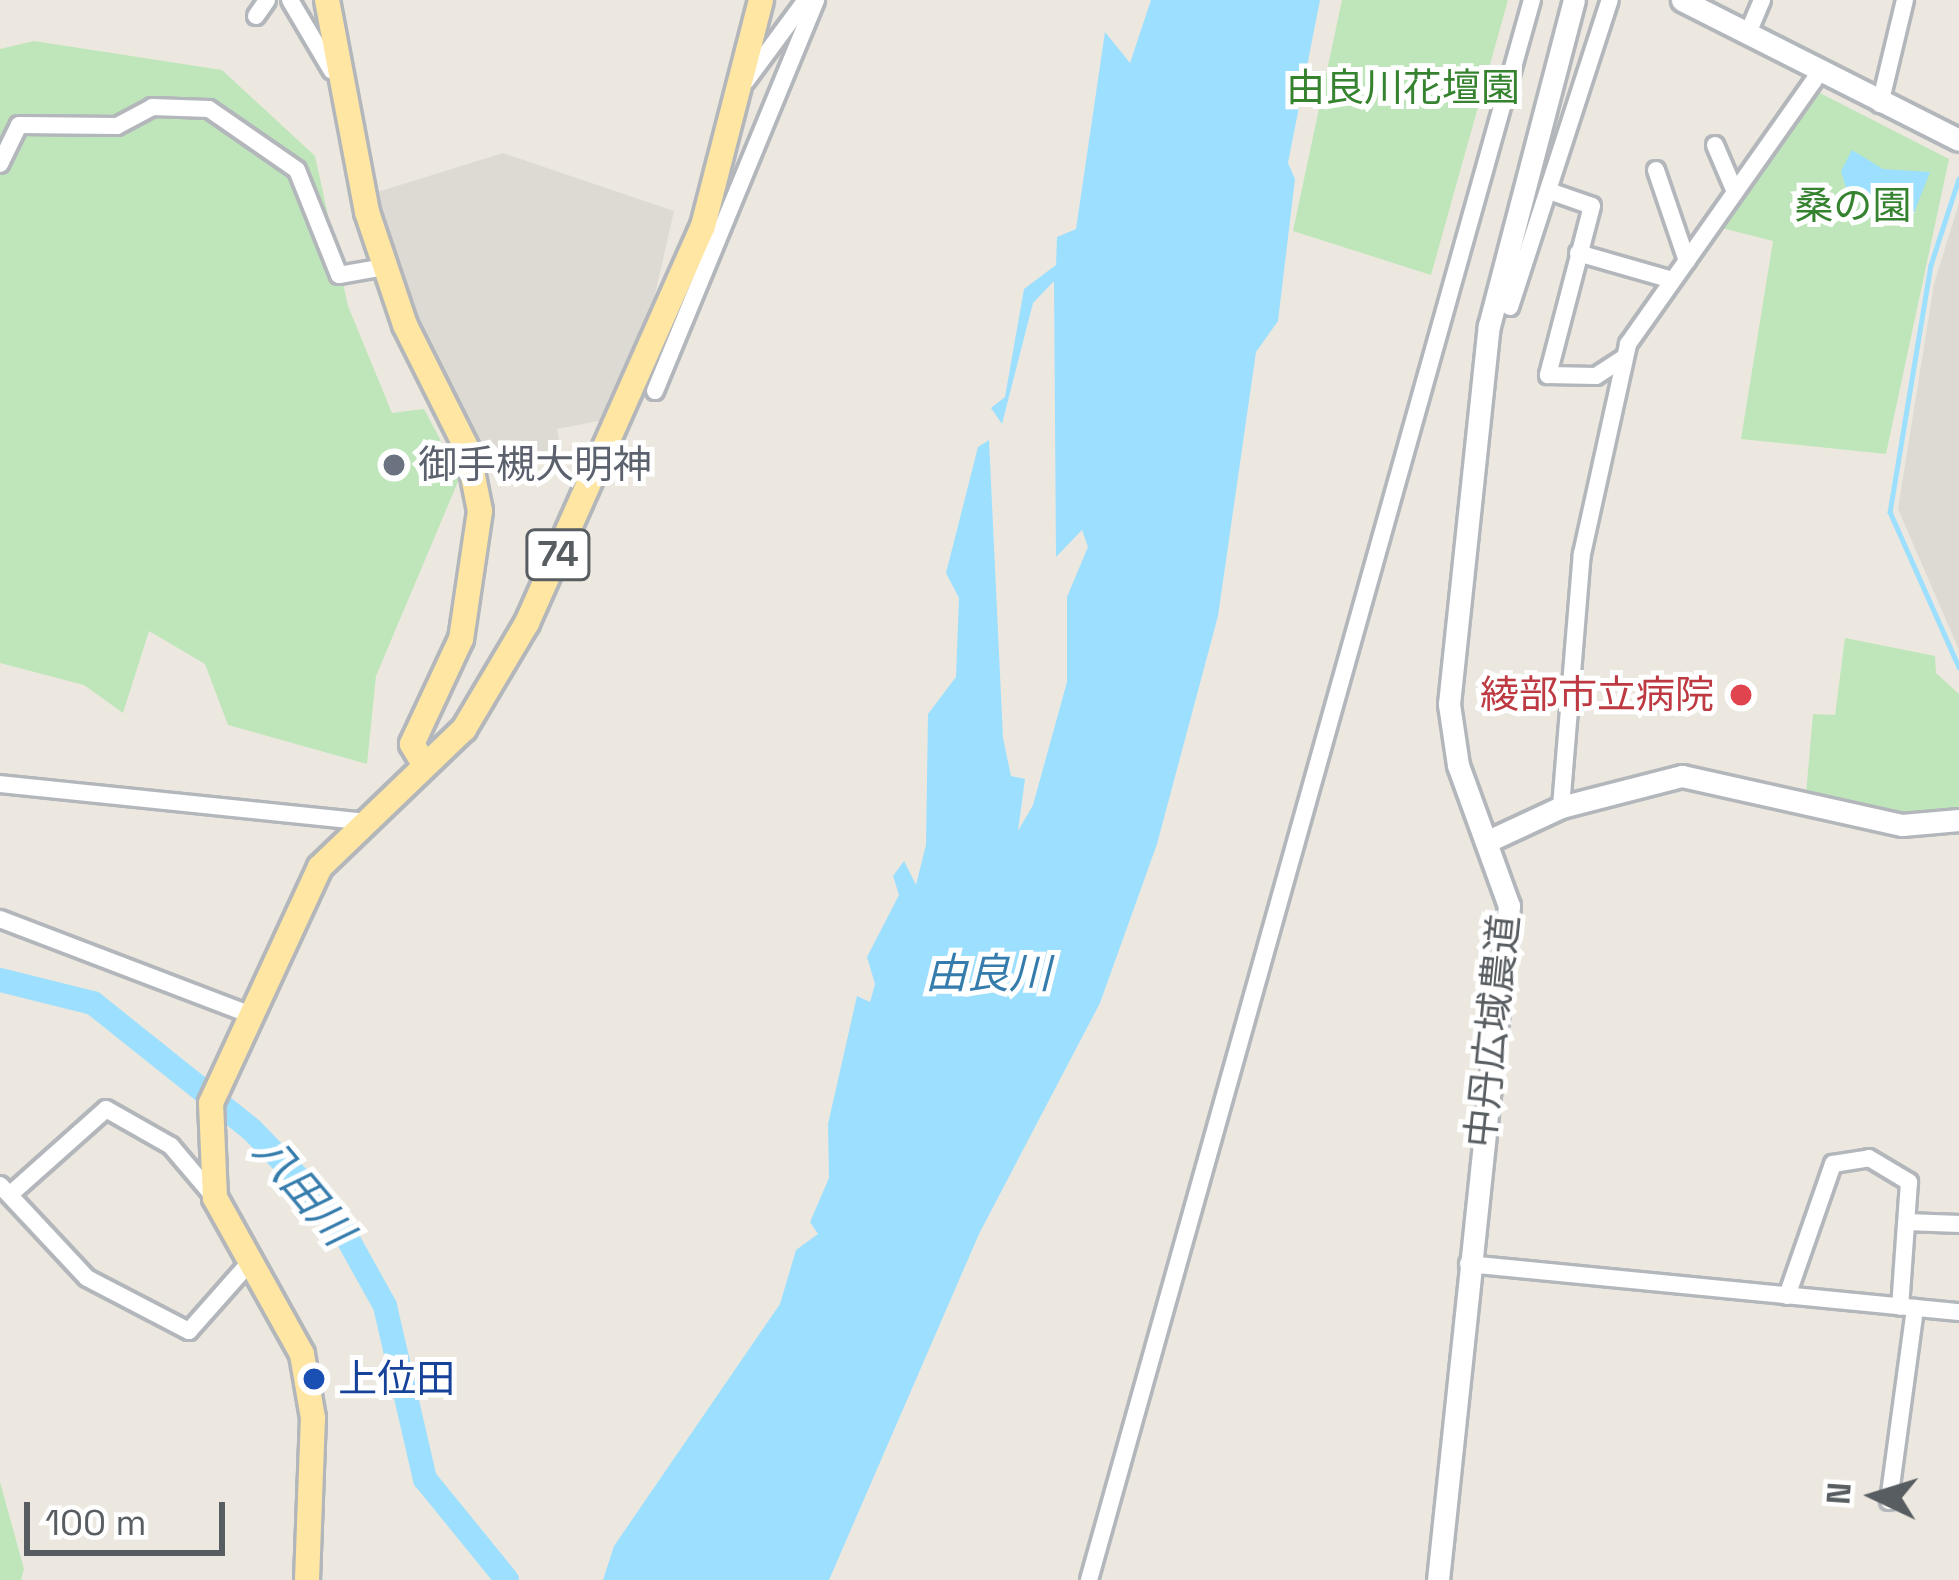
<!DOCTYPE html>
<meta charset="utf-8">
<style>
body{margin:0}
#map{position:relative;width:1959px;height:1580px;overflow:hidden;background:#ece8df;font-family:"Space Grotesk","Noto Sans JP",sans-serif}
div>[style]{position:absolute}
.industrial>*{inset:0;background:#dddad4}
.green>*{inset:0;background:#bfe6ba}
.water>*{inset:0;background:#9ddfff}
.stream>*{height:4.5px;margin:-2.25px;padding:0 2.25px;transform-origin:2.25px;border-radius:2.25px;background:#9ddfff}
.river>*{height:24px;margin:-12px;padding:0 12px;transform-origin:12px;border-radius:12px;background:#9ddfff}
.roads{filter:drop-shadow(3px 0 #b3b7bb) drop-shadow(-3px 0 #b3b7bb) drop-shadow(0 3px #b3b7bb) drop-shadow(0 -3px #b3b7bb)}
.minor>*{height:16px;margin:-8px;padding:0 8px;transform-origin:8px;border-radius:8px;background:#fff}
.tertiary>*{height:21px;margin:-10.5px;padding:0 10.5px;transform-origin:10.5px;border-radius:10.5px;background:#fff}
.primary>*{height:24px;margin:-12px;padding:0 12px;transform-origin:12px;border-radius:12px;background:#ffe6a2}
.dots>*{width:33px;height:33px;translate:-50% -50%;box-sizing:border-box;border:6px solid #fff;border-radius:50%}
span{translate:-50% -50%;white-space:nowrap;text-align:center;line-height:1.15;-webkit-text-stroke:10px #fff;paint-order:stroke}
.shield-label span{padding:3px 9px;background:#fff;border:3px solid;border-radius:9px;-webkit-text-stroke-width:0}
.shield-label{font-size:36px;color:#585d61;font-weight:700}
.park-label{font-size:39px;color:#35822f}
.worship-label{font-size:39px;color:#5b616d}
.left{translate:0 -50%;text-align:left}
.health-label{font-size:39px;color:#be3a42}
.right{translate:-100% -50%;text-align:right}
.street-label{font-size:39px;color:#585d61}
.transit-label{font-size:39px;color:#164399}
.water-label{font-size:42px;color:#357cac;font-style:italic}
.north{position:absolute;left:1815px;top:1436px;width:120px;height:120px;-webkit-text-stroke:9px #fff;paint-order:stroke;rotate:274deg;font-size:33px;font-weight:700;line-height:48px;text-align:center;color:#585d61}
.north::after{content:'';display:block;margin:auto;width:42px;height:54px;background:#585d61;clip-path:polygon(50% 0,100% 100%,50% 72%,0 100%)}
.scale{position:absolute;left:24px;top:1502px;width:201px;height:54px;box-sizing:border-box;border:6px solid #585d61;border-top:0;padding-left:15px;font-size:36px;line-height:42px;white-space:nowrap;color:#585d61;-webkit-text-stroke:9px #fff;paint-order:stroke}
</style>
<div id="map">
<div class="industrial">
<div style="clip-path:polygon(503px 153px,674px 211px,652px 308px,604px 420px,557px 429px,562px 453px,478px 475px,412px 329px,371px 194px)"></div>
<div style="clip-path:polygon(1959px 203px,1959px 650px,1898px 509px,1934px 284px)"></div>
</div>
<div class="green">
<div style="clip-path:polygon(1342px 0,1508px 0,1431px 275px,1293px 231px)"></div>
<div style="clip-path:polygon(34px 41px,222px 70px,315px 156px,348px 306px,392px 413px,424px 409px,460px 477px,376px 676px,367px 764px,228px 725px,205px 664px,149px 631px,123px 713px,84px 685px,0 663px,0 49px)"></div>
<div style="clip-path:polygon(1818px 92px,1949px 159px,1886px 454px,1741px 439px,1773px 241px,1714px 226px)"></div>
<div style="clip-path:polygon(1845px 638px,1935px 656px,1936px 673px,1959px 694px,1959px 810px,1882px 813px,1806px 794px,1813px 714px,1835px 715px)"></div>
<div style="clip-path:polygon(0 1482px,24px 1569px,21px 1580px,0 1580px)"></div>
</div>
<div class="water">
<div style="clip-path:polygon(1151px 0,1320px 0,1288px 163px,1295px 179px,1278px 321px,1256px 352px,1218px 616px,1157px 844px,1100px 1003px,979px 1234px,829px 1580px,603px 1580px,614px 1546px,780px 1304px,796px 1250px,818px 1234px,810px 1222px,829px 1178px,828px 1124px,857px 996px,870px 1002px,875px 984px,867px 957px,899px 895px,893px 876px,904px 861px,916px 885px,926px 845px,928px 714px,956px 677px,959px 598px,946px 573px,978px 447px,989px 440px,1003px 738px,1011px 776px,1025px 779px,1018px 831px,1033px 805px,1067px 682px,1067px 597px,1088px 547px,1082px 530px,1056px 557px,1054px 281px,1033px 303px,1002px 424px,991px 408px,1005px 397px,1024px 289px,1056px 265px,1057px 237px,1076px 229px,1105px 32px,1130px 63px)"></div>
<div style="clip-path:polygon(1852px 150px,1883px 169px,1930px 172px,1910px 223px,1849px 198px,1841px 171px)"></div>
</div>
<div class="stream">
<div style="left:1959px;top:179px;width:90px;rotate:108deg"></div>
<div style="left:1931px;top:265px;width:250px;rotate:99.4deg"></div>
<div style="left:1890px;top:512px;width:170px;rotate:66deg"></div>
</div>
<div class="river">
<div style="left:0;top:980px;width:96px;rotate:13.9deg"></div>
<div style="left:93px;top:1003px;width:203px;rotate:38.6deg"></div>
<div style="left:252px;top:1130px;width:120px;rotate:46deg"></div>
<div style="left:335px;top:1216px;width:103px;rotate:60.9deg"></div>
<div style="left:385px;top:1306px;width:178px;rotate:77deg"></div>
<div style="left:425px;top:1479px;width:130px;rotate:50.9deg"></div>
</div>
<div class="roads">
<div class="minor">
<div style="left:290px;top:0;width:82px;rotate:59.4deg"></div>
<div style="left:256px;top:16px;width:19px;rotate:-55deg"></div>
<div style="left:1748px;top:33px;width:36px;rotate:-67deg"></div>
<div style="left:746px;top:81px;width:101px;rotate:-53.5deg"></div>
<div style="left:1880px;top:104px;width:107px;rotate:-76.5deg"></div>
<div style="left:1715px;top:145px;width:51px;rotate:66.9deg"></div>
<div style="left:0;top:164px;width:43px;rotate:-64deg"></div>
<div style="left:19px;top:125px;width:98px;rotate:0.6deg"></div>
<div style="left:117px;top:126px;width:40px;rotate:-28deg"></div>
<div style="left:152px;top:107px;width:57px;rotate:2deg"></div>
<div style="left:209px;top:109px;width:107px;rotate:34.7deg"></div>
<div style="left:297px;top:170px;width:113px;rotate:68.2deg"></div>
<div style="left:339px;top:275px;width:47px;rotate:-9.9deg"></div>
<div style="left:1656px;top:170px;width:96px;rotate:71.2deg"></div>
<div style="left:1552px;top:192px;width:42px;rotate:19.3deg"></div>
<div style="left:1592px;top:206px;width:175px;rotate:104.6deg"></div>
<div style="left:1548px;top:375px;width:48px;rotate:1.2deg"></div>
<div style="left:1596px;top:376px;width:33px;rotate:-33deg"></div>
<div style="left:1578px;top:253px;width:98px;rotate:16deg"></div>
<div style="left:1510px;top:307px;width:323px;rotate:-72deg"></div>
<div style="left:655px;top:391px;width:423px;rotate:-67.6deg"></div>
<div style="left:0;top:784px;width:363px;rotate:5.9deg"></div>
<div style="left:1561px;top:807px;width:254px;rotate:-85.3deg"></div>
<div style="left:1582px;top:554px;width:215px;rotate:-77.6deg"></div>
<div style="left:1628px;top:344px;width:329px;rotate:-54.8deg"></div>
<div style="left:0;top:919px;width:263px;rotate:20.9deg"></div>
<div style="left:0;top:1185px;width:127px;rotate:46.9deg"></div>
<div style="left:87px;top:1278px;width:115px;rotate:27.5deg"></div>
<div style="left:189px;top:1331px;width:94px;rotate:-48.5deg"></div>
<div style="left:14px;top:1191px;width:123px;rotate:-41.7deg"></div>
<div style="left:106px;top:1109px;width:75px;rotate:29.6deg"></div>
<div style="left:171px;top:1146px;width:68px;rotate:49.8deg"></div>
<div style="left:1907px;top:1222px;width:52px;rotate:2.2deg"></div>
<div style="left:1468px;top:1264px;width:493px;rotate:5.6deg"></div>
<div style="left:1787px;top:1296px;width:140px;rotate:-70.8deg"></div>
<div style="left:1833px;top:1164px;width:36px;rotate:-9deg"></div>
<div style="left:1869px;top:1158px;width:47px;rotate:31deg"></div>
<div style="left:1909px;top:1182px;width:125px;rotate:94.1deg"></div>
<div style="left:1889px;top:1501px;width:195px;rotate:-82.3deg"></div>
<div style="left:1089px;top:1580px;width:1641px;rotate:-74.34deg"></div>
</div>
<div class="tertiary">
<div style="left:1682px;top:0;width:310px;rotate:26.8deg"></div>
<div style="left:1486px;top:842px;width:83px;rotate:-25deg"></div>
<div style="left:1561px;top:807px;width:125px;rotate:-14.4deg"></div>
<div style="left:1682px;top:776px;width:225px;rotate:12.6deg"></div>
<div style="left:1902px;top:825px;width:57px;rotate:-5deg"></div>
<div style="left:1438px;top:1580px;width:678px;rotate:-83.99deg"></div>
<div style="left:1509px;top:906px;width:150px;rotate:-109.9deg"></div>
<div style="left:1458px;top:765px;width:62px;rotate:-98.4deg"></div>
<div style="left:1449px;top:704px;width:380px;rotate:-84deg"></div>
<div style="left:1489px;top:326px;width:337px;rotate:-75.4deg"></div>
</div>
<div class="primary">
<div style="left:327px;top:0;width:216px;rotate:79.3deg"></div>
<div style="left:367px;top:212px;width:119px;rotate:71.4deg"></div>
<div style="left:405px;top:325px;width:141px;rotate:63.4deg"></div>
<div style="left:468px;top:451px;width:61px;rotate:78.7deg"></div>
<div style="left:480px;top:511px;width:129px;rotate:98.4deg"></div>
<div style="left:461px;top:639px;width:116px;rotate:115deg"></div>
<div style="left:412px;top:744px;width:23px;rotate:59deg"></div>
<div style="left:307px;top:1580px;width:162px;rotate:-87.9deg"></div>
<div style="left:313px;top:1418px;width:65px;rotate:-99.8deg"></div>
<div style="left:302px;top:1354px;width:179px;rotate:-119.1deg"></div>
<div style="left:215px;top:1198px;width:95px;rotate:-92.4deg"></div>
<div style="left:211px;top:1103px;width:260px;rotate:-65.2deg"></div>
<div style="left:320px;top:867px;width:199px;rotate:-43.8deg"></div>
<div style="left:464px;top:729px;width:123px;rotate:-59.3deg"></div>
<div style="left:527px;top:623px;width:434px;rotate:-66.1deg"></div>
<div style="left:703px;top:226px;width:233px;rotate:-75.6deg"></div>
</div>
</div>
<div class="dots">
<div style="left:394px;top:465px;background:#6b7280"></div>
<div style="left:1741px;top:695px;background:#e0444e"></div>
<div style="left:314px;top:1379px;background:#1a4fb4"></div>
</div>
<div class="shield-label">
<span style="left:558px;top:555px">74</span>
</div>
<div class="park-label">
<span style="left:1403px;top:88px">由良川花壇園</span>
<span style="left:1853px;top:206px">桑の園</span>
</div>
<div class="worship-label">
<span class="left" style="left:418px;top:465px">御手槻大明神</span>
</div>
<div class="health-label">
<span class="right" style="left:1714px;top:695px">綾部市立病院</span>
</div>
<div class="street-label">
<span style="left:1493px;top:1031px;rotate:-84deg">中丹広域農道</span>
</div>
<div class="transit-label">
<span class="left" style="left:338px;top:1379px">上位田</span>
</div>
<div class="water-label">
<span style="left:988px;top:974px">由良川</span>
<span style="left:303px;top:1191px;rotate:50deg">八田川</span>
</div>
<div class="north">N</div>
<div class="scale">100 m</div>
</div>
